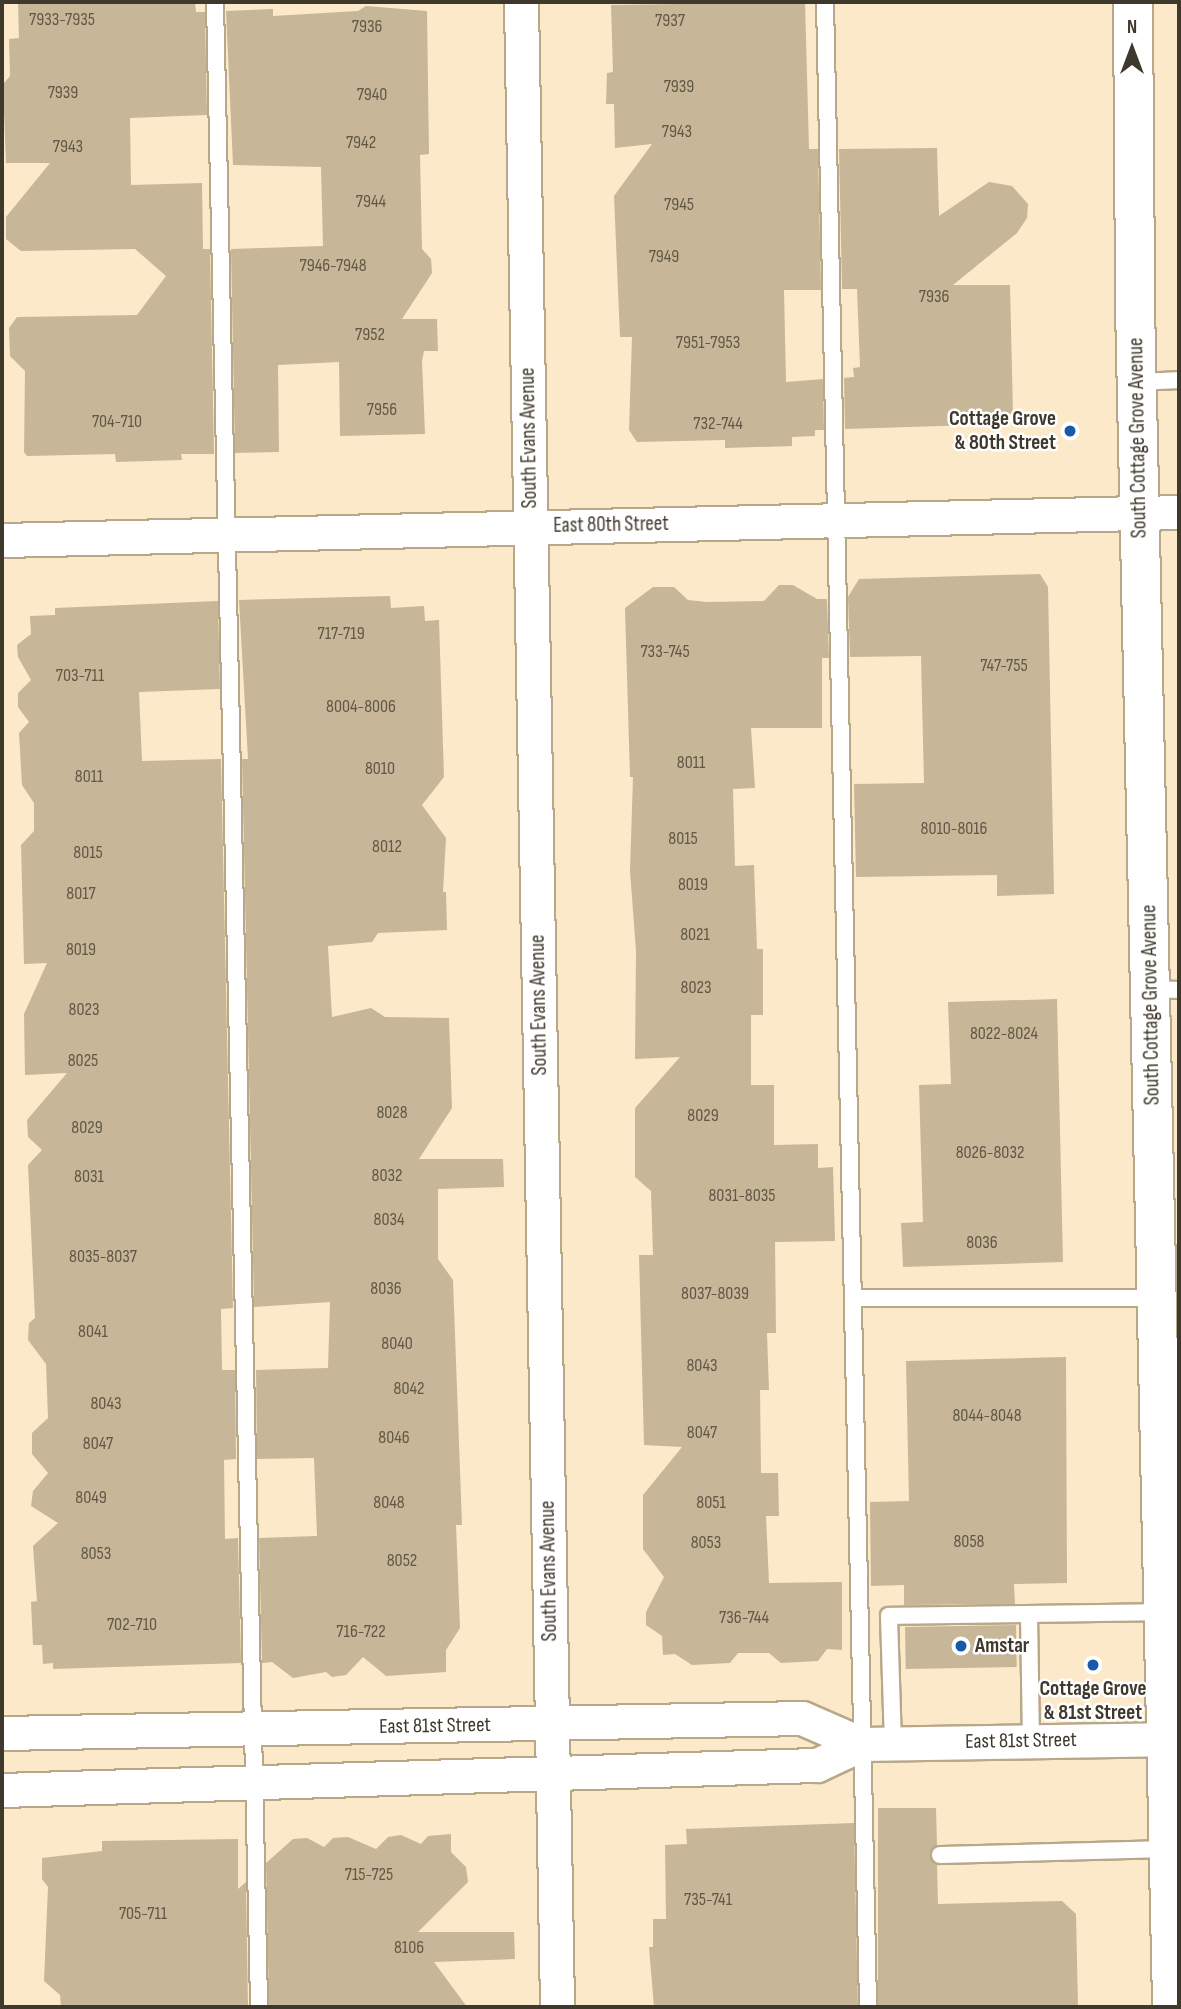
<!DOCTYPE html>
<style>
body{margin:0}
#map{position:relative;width:1181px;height:2009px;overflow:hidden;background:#fbe9ca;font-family:"Sofia Sans Condensed",sans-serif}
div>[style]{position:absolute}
.building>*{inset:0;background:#c7b697;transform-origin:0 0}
.roads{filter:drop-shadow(2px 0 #b8a789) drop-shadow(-2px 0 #b8a789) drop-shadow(0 2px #b8a789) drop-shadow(0 -2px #b8a789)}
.lane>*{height:16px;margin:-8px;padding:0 8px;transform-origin:8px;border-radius:8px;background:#fff}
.street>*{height:33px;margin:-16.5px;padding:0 16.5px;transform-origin:16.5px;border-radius:16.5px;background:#fff}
.secondary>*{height:38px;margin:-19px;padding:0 19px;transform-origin:19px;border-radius:19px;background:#fff}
.dots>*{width:19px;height:19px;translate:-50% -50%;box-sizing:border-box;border:4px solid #fff;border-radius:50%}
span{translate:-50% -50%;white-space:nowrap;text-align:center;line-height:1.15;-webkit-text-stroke:5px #fff;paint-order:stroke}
.number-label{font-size:18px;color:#615847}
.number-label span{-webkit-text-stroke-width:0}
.poi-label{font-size:21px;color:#3f382c;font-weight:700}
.right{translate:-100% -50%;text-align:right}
.left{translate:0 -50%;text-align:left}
.street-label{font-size:21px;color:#3f382c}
.frame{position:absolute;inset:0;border:4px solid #3f382c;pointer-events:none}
.north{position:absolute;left:1097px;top:14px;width:70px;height:70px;-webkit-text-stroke:5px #fff;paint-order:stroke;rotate:0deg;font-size:19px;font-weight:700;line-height:28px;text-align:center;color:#3f382c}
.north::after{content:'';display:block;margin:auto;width:24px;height:32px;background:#3f382c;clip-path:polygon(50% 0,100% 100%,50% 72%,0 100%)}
</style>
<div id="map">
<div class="building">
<div style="clip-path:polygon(18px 2px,195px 2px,196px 12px,205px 12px,207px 115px,130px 118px,131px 185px,202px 183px,203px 249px,210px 249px,214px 454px,181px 454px,182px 460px,116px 462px,115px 454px,27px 456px,24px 452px,25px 371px,10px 356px,9px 328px,17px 317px,137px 315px,166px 276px,135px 249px,21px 251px,6px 239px,6px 217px,50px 163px,6px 163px,3px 84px,10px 76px,9px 39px,19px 38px)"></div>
<div style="clip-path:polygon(805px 2px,809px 149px,818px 149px,821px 290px,784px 290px,786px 382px,823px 379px,824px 430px,815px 430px,815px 436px,792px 437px,792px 446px,725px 448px,725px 440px,637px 442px,629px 430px,632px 337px,620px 337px,614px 196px,652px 144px,615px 148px,614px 104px,606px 104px,607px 73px,613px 72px,611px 5px)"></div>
<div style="clip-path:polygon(366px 6px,427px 11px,429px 154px,420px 155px,422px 249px,431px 259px,432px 273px,402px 319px,437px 319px,438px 351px,424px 351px,422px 361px,425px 434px,340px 436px,339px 362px,278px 365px,279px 452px,235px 453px,231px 249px,323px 246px,321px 167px,233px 165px,226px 11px,273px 9px,273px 16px,358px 11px)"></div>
<div style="clip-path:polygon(937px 148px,939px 216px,989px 182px,1012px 186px,1028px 204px,1027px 218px,1017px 233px,953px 285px,1010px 285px,1013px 414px,1005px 414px,1005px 424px,845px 429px,844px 378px,854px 377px,853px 368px,860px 367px,857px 289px,842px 289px,839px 149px)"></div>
<div style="clip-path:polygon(1040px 574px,1048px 587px,1054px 894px,997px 896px,997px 875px,856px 877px,854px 784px,924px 783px,921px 656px,850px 657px,848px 597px,859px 579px)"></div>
<div style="clip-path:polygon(779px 585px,793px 585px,817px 599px,827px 599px,829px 658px,822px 658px,822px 728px,751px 728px,755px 788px,733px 789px,735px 866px,754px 865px,757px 949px,763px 949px,763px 1015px,751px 1015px,751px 1085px,774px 1085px,774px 1145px,818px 1144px,818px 1168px,833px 1167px,835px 1241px,775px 1242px,776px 1333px,767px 1333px,769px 1390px,760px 1390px,761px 1473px,778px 1473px,779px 1516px,766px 1516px,769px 1583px,842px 1582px,842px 1650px,827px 1649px,818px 1661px,781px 1663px,769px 1653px,738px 1653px,730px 1663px,692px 1665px,675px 1654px,663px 1655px,662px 1636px,646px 1625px,646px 1612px,664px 1577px,643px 1549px,643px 1495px,682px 1447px,644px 1445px,639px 1255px,653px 1255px,651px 1191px,635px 1177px,635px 1108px,680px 1057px,635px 1059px,636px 951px,630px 871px,633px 777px,630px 777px,625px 608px,653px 587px,674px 587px,688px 600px,707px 602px,764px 601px)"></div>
<div style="clip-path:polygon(390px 596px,391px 608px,424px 606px,425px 621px,439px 620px,444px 777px,422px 805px,446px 838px,443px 892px,446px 892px,447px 930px,378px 933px,372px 942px,328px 946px,332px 1017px,371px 1008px,385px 1017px,449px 1018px,452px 1108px,419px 1159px,503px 1159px,504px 1187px,438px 1189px,438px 1259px,453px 1280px,462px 1525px,456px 1525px,460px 1628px,446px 1650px,446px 1672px,386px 1676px,363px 1657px,346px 1675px,332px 1677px,326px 1672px,293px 1678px,272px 1662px,262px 1663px,259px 1538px,317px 1536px,314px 1458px,257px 1459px,256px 1370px,328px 1368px,330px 1302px,254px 1307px,242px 759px,248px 759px,239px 600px)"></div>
<div style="clip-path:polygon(218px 601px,220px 689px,139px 692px,142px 761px,221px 759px,233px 1308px,221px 1309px,222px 1370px,235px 1370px,236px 1459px,224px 1460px,225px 1539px,238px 1538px,241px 1663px,53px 1669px,53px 1663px,43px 1664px,42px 1645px,33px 1645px,31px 1602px,37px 1601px,33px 1546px,58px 1523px,31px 1506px,33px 1491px,48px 1473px,32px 1454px,32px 1433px,48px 1418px,46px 1364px,28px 1340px,29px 1323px,35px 1318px,28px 1165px,42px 1150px,28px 1137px,27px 1120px,67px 1073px,25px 1075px,24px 1014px,47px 963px,24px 964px,21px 845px,34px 831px,34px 803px,22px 785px,19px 733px,29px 722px,18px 707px,18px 693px,31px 680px,18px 657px,17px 645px,31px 634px,30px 616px,55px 615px,55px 608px)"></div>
<div style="clip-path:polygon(1057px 999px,1063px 1262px,903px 1267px,901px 1223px,923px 1222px,919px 1085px,951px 1084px,948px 1002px)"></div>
<div style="clip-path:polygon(1066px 1357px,1067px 1583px,1014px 1584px,1015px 1604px,904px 1605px,904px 1585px,871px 1586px,870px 1502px,909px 1501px,906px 1361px)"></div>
<div style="left:1016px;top:1625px;width:42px;height:111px;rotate:89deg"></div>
<div style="clip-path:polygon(878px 1808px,936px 1808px,937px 1845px,930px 1855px,937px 1865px,938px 1904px,1062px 1901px,1076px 1914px,1078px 2007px,878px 2007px)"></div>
<div style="clip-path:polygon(854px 1823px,858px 2007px,654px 2007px,649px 1947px,653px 1947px,653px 1919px,666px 1919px,665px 1845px,687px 1844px,686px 1829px)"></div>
<div style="clip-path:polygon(451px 1834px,451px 1852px,466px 1867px,468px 1882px,418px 1932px,514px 1932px,515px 1959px,434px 1962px,467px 2007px,269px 2007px,266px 1863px,293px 1839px,307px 1838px,324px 1847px,333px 1838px,348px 1837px,376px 1849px,388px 1837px,401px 1835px,421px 1844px,428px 1836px)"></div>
<div style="clip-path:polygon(238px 1839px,238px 1889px,246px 1882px,248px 2007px,61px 2007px,60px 1995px,44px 1981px,48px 1887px,42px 1879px,42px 1858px,102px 1851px,102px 1841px)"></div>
</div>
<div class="roads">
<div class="lane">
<div style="left:215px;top:2px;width:2005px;rotate:88.74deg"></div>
<div style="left:825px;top:2px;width:2005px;rotate:88.77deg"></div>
<div style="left:1137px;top:382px;width:42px;rotate:-2.7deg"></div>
<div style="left:1151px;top:989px;width:28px;rotate:2deg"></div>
<div style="left:853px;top:1298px;width:305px"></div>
<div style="left:1029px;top:1614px;width:127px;rotate:89.1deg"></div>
<div style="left:893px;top:1744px;width:128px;rotate:-91.8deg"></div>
<div style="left:889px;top:1616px;width:275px;rotate:-0.8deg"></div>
<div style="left:940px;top:1855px;width:229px;rotate:-1.5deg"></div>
</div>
<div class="street">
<div style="left:521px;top:2px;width:2005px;rotate:88.97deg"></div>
<div style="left:2px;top:540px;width:1177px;rotate:-1.36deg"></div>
<div style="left:2px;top:1733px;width:800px;rotate:-1.07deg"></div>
<div style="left:802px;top:1718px;width:65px;rotate:23.4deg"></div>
<div style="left:862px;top:1744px;width:317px;rotate:-0.9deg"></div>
<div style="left:2px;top:1790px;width:815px;rotate:-1.76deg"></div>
<div style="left:817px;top:1765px;width:50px;rotate:-25deg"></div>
</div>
<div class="secondary">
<div style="left:1133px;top:2px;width:304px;rotate:89.6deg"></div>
<div style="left:1135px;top:306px;width:1701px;rotate:88.75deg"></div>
</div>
</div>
<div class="dots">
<div style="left:1070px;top:431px;background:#1959a9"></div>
<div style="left:961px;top:1646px;background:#1959a9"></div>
<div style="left:1093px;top:1665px;background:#1959a9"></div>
</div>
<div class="number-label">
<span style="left:62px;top:20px">7933-7935</span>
<span style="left:670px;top:21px">7937</span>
<span style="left:367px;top:27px">7936</span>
<span style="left:679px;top:87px">7939</span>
<span style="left:63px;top:93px">7939</span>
<span style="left:372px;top:95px">7940</span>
<span style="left:677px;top:132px">7943</span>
<span style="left:361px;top:143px">7942</span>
<span style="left:68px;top:147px">7943</span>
<span style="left:371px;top:202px">7944</span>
<span style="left:679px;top:205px">7945</span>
<span style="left:664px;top:257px">7949</span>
<span style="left:333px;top:266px">7946-7948</span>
<span style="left:934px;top:297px">7936</span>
<span style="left:370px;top:335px">7952</span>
<span style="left:708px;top:343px">7951-7953</span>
<span style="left:382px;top:410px">7956</span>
<span style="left:117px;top:422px">704-710</span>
<span style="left:718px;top:424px">732-744</span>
<span style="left:341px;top:634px">717-719</span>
<span style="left:665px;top:652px">733-745</span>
<span style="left:1004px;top:666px">747-755</span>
<span style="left:80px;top:676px">703-711</span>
<span style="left:361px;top:707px">8004-8006</span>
<span style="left:691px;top:763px">8011</span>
<span style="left:380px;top:769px">8010</span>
<span style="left:89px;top:777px">8011</span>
<span style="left:954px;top:829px">8010-8016</span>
<span style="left:683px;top:839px">8015</span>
<span style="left:387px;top:847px">8012</span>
<span style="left:88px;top:853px">8015</span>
<span style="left:693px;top:885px">8019</span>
<span style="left:81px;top:894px">8017</span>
<span style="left:695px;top:935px">8021</span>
<span style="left:81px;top:950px">8019</span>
<span style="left:696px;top:988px">8023</span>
<span style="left:84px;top:1010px">8023</span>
<span style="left:1004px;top:1034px">8022-8024</span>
<span style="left:83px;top:1061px">8025</span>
<span style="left:392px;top:1113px">8028</span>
<span style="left:703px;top:1116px">8029</span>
<span style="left:87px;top:1128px">8029</span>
<span style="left:990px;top:1153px">8026-8032</span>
<span style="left:387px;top:1176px">8032</span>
<span style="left:89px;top:1177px">8031</span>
<span style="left:742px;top:1196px">8031-8035</span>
<span style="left:389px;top:1220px">8034</span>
<span style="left:982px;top:1243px">8036</span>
<span style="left:103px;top:1257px">8035-8037</span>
<span style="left:386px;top:1289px">8036</span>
<span style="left:715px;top:1294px">8037-8039</span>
<span style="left:93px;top:1332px">8041</span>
<span style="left:397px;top:1344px">8040</span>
<span style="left:702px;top:1366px">8043</span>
<span style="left:409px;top:1389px">8042</span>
<span style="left:106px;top:1404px">8043</span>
<span style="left:987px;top:1416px">8044-8048</span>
<span style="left:702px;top:1433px">8047</span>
<span style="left:394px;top:1438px">8046</span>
<span style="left:98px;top:1444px">8047</span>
<span style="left:91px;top:1498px">8049</span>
<span style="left:389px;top:1503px">8048</span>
<span style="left:711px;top:1503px">8051</span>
<span style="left:969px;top:1542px">8058</span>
<span style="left:706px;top:1543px">8053</span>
<span style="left:96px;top:1554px">8053</span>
<span style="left:402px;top:1561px">8052</span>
<span style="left:744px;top:1618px">736-744</span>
<span style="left:132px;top:1625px">702-710</span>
<span style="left:361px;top:1632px">716-722</span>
<span style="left:369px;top:1875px">715-725</span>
<span style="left:708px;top:1900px">735-741</span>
<span style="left:143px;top:1914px">705-711</span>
<span style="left:409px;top:1948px">8106</span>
</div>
<div class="poi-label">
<span class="right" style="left:1056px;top:431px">Cottage Grove<br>&amp; 80th Street</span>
<span class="left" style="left:975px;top:1646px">Amstar</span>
<span style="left:1093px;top:1701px">Cottage Grove<br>&amp; 81st Street</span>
</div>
<div class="street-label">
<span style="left:529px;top:438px;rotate:-91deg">South Evans Avenue</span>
<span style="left:1138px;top:438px;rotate:-91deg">South Cottage Grove Avenue</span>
<span style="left:611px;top:525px;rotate:-1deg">East 80th Street</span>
<span style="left:539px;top:1005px;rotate:-91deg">South Evans Avenue</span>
<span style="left:1151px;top:1005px;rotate:-91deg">South Cottage Grove Avenue</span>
<span style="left:549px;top:1571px;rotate:-91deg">South Evans Avenue</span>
<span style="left:435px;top:1726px;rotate:-1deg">East 81st Street</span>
<span style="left:1021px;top:1741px;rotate:-1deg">East 81st Street</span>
</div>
<div class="frame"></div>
<div class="north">N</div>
</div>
